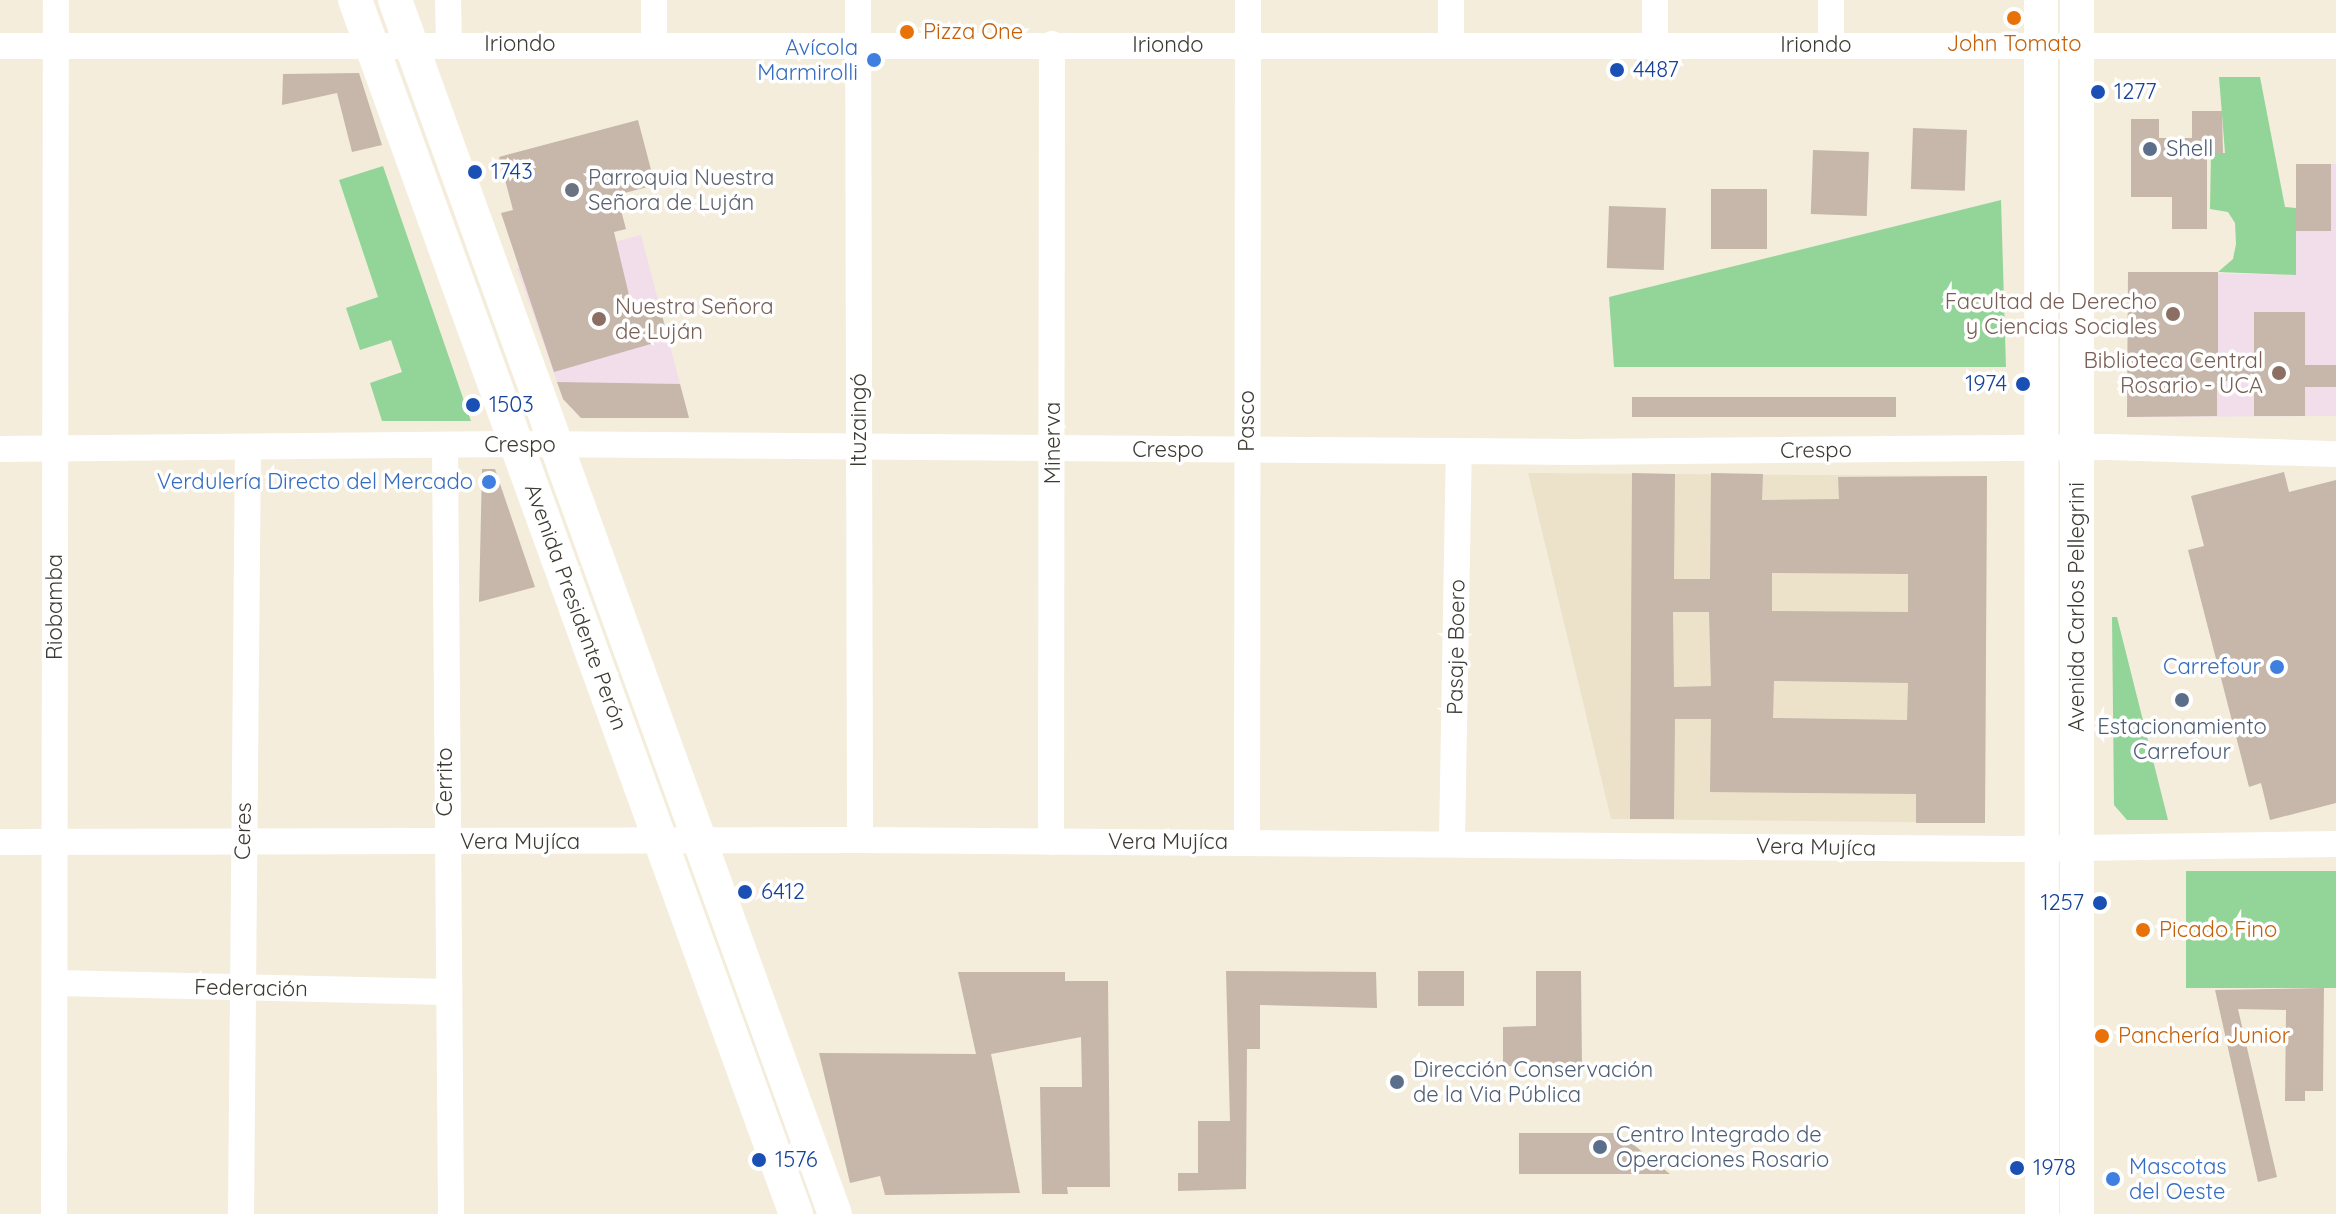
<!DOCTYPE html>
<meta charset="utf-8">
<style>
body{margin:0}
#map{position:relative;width:2336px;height:1214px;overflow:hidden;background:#f4eddc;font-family:Quicksand,sans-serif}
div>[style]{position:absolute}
.built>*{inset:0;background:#ece2ca}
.education>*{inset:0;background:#f2ddeb}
.green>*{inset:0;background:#93d599;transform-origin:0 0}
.building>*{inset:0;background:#c6b7aa;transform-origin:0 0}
.minor>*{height:26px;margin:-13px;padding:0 13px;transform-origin:13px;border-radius:13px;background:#fff}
.major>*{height:34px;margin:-17px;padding:0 17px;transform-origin:17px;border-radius:17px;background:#fff}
.dots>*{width:22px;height:22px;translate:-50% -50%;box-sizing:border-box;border:4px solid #fff;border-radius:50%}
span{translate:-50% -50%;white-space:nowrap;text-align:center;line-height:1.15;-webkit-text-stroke:7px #fff;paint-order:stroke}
.food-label{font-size:22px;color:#c56008}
.left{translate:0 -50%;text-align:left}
.street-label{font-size:22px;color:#3d3a33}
.shop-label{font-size:22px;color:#366cbe}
.right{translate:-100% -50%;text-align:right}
.transit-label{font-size:22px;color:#164399}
.service-label{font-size:22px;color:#4e5e75}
.worship-label{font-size:22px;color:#5b616d}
.education-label{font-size:22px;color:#785e54}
</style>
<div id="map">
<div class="built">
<div style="clip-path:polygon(1528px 473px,1987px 476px,1985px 823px,1611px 819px)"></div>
</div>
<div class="education">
<div style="clip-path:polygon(2296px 164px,2336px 164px,2336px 416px,2127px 417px,2128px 272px,2296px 275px)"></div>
<div style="clip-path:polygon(641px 235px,689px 418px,581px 418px,563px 399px,517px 268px)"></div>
</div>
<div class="green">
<div style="clip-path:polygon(2219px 77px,2260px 77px,2285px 207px,2296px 208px,2296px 275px,2218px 272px,2233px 259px,2236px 244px,2235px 223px,2228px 212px,2210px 209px,2211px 153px,2225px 153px)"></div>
<div style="clip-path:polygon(383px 166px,471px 421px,382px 421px,370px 383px,402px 372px,391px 340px,360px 350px,346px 308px,378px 297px,339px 180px)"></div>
<div style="clip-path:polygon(2001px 200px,2006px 367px,1614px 367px,1609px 297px)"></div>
<div style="clip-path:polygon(2112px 617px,2117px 617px,2168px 820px,2127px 820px,2114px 805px)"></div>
<div style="left:2336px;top:871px;width:117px;height:150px;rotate:90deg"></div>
</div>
<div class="building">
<div style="clip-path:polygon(359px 73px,382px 145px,352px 152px,337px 93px,282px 105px,283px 74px)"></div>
<div style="clip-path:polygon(2192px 111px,2222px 111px,2223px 153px,2207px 153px,2207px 229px,2172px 229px,2172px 197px,2131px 197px,2131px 119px,2159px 119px,2159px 138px,2192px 138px)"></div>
<div style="clip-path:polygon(638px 120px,655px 185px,617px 195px,626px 229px,614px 232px,633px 312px,659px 303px,668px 339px,554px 372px,501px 213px,513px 210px,499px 157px)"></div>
<div style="left:1913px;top:128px;width:54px;height:61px;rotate:2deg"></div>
<div style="left:1813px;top:150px;width:56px;height:64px;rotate:2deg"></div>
<div style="left:2296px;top:164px;width:35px;height:67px"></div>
<div style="left:1711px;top:189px;width:56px;height:60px"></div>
<div style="left:1609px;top:206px;width:57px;height:62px;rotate:2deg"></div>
<div style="clip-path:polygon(2128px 272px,2218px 272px,2218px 356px,2254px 357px,2254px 312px,2305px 312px,2305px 365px,2336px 365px,2336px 387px,2305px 387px,2305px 416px,2254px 416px,2254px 381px,2217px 381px,2217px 416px,2127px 417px)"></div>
<div style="clip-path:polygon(557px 382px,680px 384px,689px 418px,581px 418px,563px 399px)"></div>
<div style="left:1896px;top:397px;width:20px;height:264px;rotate:90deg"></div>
<div style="clip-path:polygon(482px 469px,495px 469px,535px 587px,479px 602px)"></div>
<div style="clip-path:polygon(2284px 472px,2289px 492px,2336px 480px,2336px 803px,2270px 820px,2261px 783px,2249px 787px,2188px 550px,2204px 546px,2191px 496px)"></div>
<div style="clip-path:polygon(evenodd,1632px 473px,1675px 474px,1674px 579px,1710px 579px,1711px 473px,1763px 474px,1762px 500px,1839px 499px,1838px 477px,1987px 476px,1985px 823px,1916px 823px,1916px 794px,1710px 792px,1711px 719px,1675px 719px,1674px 819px,1630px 819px,1632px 473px,1772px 573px,1908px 574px,1908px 612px,1772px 611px,1772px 573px,1632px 473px,1673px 612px,1709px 612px,1711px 686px,1674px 687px,1673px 612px,1632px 473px,1774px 681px,1908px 683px,1907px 720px,1773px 718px,1774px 681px)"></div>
<div style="clip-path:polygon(1226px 971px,1376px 972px,1377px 1008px,1260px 1005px,1260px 1049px,1247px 1049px,1246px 1189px,1178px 1191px,1178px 1173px,1198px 1173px,1198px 1121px,1230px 1121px)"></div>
<div style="left:1464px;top:971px;width:35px;height:46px;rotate:90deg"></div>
<div style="clip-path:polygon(1536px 971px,1581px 971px,1582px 1066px,1503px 1066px,1503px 1027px,1536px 1026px)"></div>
<div style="clip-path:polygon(958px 972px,1065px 972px,1065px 981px,1108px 981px,1110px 1187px,1067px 1187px,1068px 1194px,1042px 1194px,1040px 1087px,1082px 1087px,1081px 1037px,991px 1054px,1020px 1193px,885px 1195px,880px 1176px,850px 1183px,819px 1053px,976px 1054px)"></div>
<div style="clip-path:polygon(2324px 988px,2323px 1091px,2305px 1091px,2305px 1101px,2285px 1101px,2286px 1010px,2238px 1009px,2277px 1177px,2258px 1182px,2215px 990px)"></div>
<div style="clip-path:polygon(1519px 1133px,1619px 1133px,1670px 1174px,1519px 1174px)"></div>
</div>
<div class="minor">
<div style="left:448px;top:0;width:45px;rotate:88.7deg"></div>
<div style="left:858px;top:0;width:840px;rotate:89.86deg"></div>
<div style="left:654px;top:44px;width:44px;rotate:-90deg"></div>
<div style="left:1451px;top:45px;width:45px;rotate:-90deg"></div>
<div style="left:1655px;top:45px;width:45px;rotate:-90deg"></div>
<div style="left:1831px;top:45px;width:45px;rotate:-90deg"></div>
<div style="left:0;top:46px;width:2336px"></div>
<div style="left:445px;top:446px;width:768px;rotate:89.55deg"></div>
<div style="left:0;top:449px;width:517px;rotate:-0.55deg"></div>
<div style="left:517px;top:444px;width:1056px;rotate:0.43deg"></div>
<div style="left:1573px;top:452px;width:536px;rotate:-0.53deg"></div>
<div style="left:2109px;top:447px;width:227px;rotate:1.8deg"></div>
<div style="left:0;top:842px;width:860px;rotate:-0.13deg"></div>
<div style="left:860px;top:840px;width:1151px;rotate:0.45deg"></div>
<div style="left:2011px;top:849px;width:325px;rotate:-0.9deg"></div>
<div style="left:1051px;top:842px;width:798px;rotate:-89.93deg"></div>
<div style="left:1247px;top:842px;width:842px;rotate:-89.93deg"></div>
<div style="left:1452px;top:842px;width:390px;rotate:-89deg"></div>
<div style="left:55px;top:983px;width:393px;rotate:1.3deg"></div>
<div style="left:54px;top:1214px;width:1214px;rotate:-89.91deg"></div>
<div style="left:241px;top:1214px;width:767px;rotate:-89.48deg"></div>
</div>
<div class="major">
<div style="left:355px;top:0;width:1292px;rotate:70.04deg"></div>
<div style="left:395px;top:0;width:1291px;rotate:70.08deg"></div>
<div style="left:2041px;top:0;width:1214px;rotate:89.95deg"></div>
<div style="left:2077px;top:1214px;width:1214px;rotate:-90deg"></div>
</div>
<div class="dots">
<div style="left:2014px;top:18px;background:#e8710a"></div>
<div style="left:907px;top:32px;background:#e8710a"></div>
<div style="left:874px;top:60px;background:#3f7fe0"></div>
<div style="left:1617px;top:70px;background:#1a4fb4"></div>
<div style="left:2098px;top:92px;background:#1a4fb4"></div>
<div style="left:2150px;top:149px;background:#5c6f8a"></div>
<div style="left:475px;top:172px;background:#1a4fb4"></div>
<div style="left:572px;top:190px;background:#6b7280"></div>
<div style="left:2173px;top:314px;background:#8d6e63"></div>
<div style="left:599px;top:319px;background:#8d6e63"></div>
<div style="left:2279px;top:373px;background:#8d6e63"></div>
<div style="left:2023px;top:384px;background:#1a4fb4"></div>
<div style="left:473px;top:405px;background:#1a4fb4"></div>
<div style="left:489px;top:482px;background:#3f7fe0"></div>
<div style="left:2277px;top:667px;background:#3f7fe0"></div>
<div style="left:2182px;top:700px;background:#5c6f8a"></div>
<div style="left:745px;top:892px;background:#1a4fb4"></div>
<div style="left:2100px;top:903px;background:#1a4fb4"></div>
<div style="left:2143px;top:930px;background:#e8710a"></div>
<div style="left:2102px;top:1036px;background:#e8710a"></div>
<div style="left:1397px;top:1082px;background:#5c6f8a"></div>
<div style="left:1600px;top:1147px;background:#5c6f8a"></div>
<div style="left:759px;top:1160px;background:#1a4fb4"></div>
<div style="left:2017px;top:1168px;background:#1a4fb4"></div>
<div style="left:2113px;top:1179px;background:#3f7fe0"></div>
</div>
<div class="food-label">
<span class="left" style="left:923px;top:32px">Pizza One</span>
<span style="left:2014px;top:44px">John Tomato</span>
<span class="left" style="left:2159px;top:930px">Picado Fino</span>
<span class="left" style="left:2118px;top:1036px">Panchería Junior</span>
</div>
<div class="street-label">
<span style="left:520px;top:44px">Iriondo</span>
<span style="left:1168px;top:45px">Iriondo</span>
<span style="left:1816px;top:45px">Iriondo</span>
<span style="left:859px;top:420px;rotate:-90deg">Ituzaingó</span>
<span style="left:1247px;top:421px;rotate:-90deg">Pasco</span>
<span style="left:1053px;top:443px;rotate:-90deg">Minerva</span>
<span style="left:520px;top:445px">Crespo</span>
<span style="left:1168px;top:450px">Crespo</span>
<span style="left:1816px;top:450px;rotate:-1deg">Crespo</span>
<span style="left:55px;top:607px;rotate:-90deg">Riobamba</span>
<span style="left:576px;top:607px;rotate:70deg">Avenida Presidente Perón</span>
<span style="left:2077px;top:607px;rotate:-90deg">Avenida Carlos Pellegrini</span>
<span style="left:1456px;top:647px;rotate:-89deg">Pasaje Boero</span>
<span style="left:445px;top:782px;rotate:-90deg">Cerrito</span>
<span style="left:243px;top:831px;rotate:-89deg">Ceres</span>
<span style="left:520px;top:842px">Vera Mujíca</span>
<span style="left:1168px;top:842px">Vera Mujíca</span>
<span style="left:1816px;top:847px;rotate:1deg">Vera Mujíca</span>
<span style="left:251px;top:988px;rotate:1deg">Federación</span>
</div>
<div class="shop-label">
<span class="right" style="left:858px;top:60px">Avícola<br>Marmirolli</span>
<span class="right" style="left:473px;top:482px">Verdulería Directo del Mercado</span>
<span class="right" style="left:2261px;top:667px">Carrefour</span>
<span class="left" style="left:2129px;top:1179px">Mascotas<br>del Oeste</span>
</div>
<div class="transit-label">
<span class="left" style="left:1633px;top:70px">4487</span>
<span class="left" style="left:2114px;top:92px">1277</span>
<span class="left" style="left:491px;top:172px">1743</span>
<span class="right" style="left:2007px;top:384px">1974</span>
<span class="left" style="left:489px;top:405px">1503</span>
<span class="left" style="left:761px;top:892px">6412</span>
<span class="right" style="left:2084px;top:903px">1257</span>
<span class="left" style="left:775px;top:1160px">1576</span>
<span class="left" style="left:2033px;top:1168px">1978</span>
</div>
<div class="service-label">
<span class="left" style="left:2166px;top:149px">Shell</span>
<span style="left:2182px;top:739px">Estacionamiento<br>Carrefour</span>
<span class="left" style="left:1413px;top:1082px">Dirección Conservación<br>de la Via Pública</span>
<span class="left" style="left:1616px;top:1147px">Centro Integrado de<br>Operaciones Rosario</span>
</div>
<div class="worship-label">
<span class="left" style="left:588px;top:190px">Parroquia Nuestra<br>Señora de Luján</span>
</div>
<div class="education-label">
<span class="right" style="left:2157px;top:314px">Facultad de Derecho<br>y Ciencias Sociales</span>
<span class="left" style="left:615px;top:319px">Nuestra Señora<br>de Luján</span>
<span class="right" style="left:2263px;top:373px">Biblioteca Central<br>Rosario - UCA</span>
</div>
</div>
